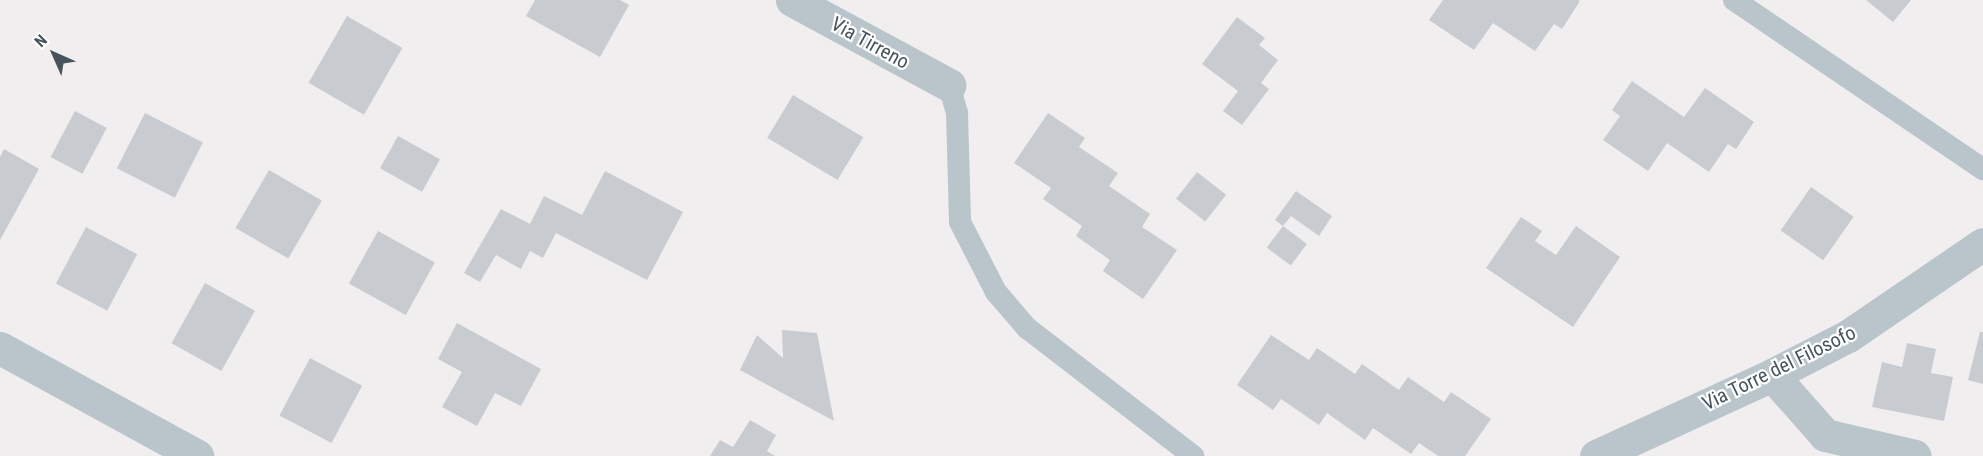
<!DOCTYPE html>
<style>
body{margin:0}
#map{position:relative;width:1983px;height:456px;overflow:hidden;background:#f1eeef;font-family:"Roboto Condensed",sans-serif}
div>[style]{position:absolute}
.building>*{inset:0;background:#c8ccd1;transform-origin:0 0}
.lane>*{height:22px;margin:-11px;padding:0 11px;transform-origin:11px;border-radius:11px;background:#bac5cb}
.street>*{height:33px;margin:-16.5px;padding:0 16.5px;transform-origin:16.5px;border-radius:16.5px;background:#bac5cb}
span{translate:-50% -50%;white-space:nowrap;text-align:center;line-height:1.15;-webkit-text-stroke:4.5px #fff;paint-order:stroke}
.street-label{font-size:20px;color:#47545b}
.north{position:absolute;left:24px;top:24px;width:60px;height:60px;-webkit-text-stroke:4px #fff;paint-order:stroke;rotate:315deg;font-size:16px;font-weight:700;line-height:24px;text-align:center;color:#47545b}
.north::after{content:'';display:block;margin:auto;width:21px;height:27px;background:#47545b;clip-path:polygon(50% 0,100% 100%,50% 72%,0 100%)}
</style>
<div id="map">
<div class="building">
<div style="clip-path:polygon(535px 0,620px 0,629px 5px,600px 57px,526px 16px)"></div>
<div style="clip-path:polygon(1443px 0,1578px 0,1580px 1px,1562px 29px,1554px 24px,1535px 51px,1493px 23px,1474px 50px,1429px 20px)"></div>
<div style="clip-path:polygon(1866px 0,1911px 0,1893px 22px)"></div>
<div style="left:347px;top:16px;width:64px;height:77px;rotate:30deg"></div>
<div style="clip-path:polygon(1237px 17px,1265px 38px,1259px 45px,1278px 60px,1261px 83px,1269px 89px,1242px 125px,1223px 111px,1238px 91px,1202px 64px)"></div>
<div style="clip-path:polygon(1632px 81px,1684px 117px,1705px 88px,1754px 122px,1736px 149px,1728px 144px,1709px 172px,1667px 143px,1648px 171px,1603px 140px,1620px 116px,1612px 110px)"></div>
<div style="left:793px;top:95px;width:82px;height:50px;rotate:31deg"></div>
<div style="left:75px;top:111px;width:36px;height:52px;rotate:28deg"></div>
<div style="left:145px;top:113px;width:65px;height:62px;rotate:27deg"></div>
<div style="clip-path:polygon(1048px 113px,1085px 138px,1079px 147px,1118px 173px,1109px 186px,1150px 214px,1142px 227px,1177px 250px,1143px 299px,1103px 271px,1110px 260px,1076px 236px,1082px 226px,1043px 199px,1051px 188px,1014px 163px)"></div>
<div style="left:398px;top:136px;width:48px;height:37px;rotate:29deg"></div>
<div style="clip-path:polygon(4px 149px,39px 169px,0 240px,0 157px)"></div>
<div style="left:269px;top:170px;width:61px;height:67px;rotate:30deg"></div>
<div style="clip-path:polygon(605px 171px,683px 212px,647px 280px,556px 233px,543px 258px,530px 251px,521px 269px,496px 255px,480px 282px,464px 273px,501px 209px,530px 224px,544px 196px,582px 215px)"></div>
<div style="left:1197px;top:172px;width:37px;height:34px;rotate:38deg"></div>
<div style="left:1811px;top:187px;width:52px;height:53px;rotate:35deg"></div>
<div style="clip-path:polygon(1296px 191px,1332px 216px,1319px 236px,1291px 216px,1283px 226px,1275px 220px)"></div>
<div style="clip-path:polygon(1521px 217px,1542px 231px,1535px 241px,1556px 255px,1576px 226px,1620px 257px,1573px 327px,1486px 268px)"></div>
<div style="left:1283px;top:226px;width:30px;height:27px;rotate:37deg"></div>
<div style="left:86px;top:227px;width:58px;height:64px;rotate:28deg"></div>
<div style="left:378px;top:231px;width:65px;height:60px;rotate:29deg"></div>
<div style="left:205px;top:283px;width:57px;height:69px;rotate:29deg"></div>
<div style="clip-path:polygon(457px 323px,541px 369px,521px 406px,495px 393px,477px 426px,442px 407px,462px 372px,438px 359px)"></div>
<div style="clip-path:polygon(782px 330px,817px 333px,834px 421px,740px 370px,757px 335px,783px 358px)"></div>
<div style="clip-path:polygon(1980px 332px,1983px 332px,1983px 384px,1968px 380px)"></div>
<div style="clip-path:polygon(1271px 335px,1309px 360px,1317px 348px,1355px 374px,1362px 364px,1399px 390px,1408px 377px,1444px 402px,1451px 392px,1491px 419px,1465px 456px,1438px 456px,1419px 443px,1411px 454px,1373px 428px,1365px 440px,1327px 413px,1319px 425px,1281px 399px,1273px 410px,1237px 385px)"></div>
<div style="clip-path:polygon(1907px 343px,1936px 349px,1931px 373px,1953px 377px,1944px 421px,1872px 407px,1882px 362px,1902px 367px)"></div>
<div style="left:310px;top:358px;width:59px;height:65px;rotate:28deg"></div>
<div style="clip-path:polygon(750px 420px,776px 435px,767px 451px,775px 456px,710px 456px,720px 440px,733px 447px)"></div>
</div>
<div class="lane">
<div style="left:1734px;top:0;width:301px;rotate:34.2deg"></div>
<div style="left:949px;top:85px;width:29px;rotate:74deg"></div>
<div style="left:957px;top:113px;width:109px;rotate:88.4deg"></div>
<div style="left:960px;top:222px;width:79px;rotate:62.8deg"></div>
<div style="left:996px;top:292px;width:48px;rotate:49.3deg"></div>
<div style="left:1027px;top:328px;width:210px;rotate:37.6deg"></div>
</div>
<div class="street">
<div style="left:792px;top:0;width:179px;rotate:28.4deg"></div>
<div style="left:0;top:348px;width:225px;rotate:28.7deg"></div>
<div style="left:1772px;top:375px;width:80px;rotate:48.5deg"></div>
<div style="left:1825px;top:435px;width:92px;rotate:13.1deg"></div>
<div style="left:1596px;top:456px;width:194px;rotate:-24.7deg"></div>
<div style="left:1772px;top:375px;width:85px;rotate:-27.2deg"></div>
<div style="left:1848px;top:336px;width:163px;rotate:-34.3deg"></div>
</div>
<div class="street-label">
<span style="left:870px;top:43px;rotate:29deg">Via Tirreno</span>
<span style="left:1779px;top:368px;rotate:-26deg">Via Torre del Filosofo</span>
</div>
<div class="north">N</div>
</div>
